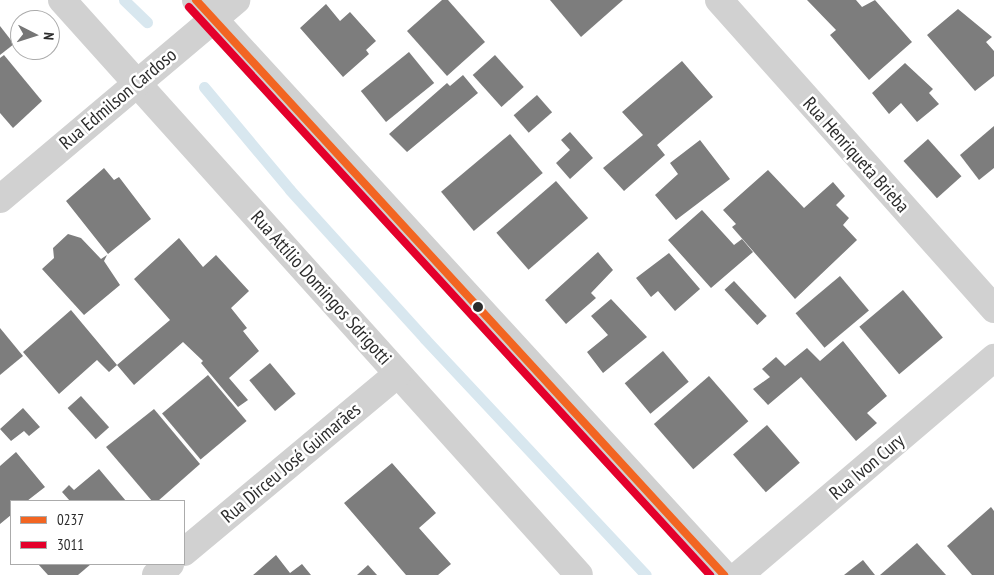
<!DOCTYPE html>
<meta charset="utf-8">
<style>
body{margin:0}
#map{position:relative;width:994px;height:575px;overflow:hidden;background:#fff;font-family:"PT Sans Narrow",sans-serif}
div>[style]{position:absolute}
.stream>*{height:11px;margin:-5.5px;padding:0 5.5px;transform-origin:5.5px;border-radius:5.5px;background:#d8e7ef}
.building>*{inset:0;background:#7d7d7d;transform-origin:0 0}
.minor>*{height:28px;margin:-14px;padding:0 14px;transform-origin:14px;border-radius:14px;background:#d1d1d1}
.bus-1>*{height:8px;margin:-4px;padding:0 4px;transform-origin:4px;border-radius:4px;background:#f26522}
.bus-2>*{height:8px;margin:-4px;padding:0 4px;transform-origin:4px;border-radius:4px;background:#e4002b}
.dots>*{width:14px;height:14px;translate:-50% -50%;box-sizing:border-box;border:2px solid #fff;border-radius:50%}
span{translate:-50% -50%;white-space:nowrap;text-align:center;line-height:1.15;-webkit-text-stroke:5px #fff;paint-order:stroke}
.street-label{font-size:19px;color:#2c2c2c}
.legend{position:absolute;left:10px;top:500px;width:175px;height:65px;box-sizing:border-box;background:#fff;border:1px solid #ababab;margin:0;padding:6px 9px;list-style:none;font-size:15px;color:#2c2c2c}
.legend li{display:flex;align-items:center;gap:10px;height:25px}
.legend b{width:25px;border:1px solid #ababab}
.north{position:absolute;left:10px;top:10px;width:50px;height:50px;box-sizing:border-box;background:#fff;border:1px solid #ababab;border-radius:50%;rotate:95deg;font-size:14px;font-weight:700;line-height:20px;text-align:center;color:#2c2c2c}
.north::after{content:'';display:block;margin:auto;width:18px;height:22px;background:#767676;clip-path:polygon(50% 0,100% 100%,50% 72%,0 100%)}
</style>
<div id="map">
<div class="stream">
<div style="left:124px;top:0;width:32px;rotate:44deg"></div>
<div style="left:204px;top:87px;width:134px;rotate:50.1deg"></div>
<div style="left:290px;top:190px;width:201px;rotate:47.8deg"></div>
<div style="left:425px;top:339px;width:323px;rotate:46.9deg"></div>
</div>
<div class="building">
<div style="clip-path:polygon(442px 0,448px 0,485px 42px,447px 76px,407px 31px)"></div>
<div style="clip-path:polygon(550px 0,623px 0,581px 37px)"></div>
<div style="clip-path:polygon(807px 0,856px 0,862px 7px,875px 0,912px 42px,869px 80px,830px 35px,836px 30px)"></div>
<div style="clip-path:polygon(326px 4px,340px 21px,350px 12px,376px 41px,366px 50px,369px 54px,343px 77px,300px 28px)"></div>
<div style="clip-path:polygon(958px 9px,992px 37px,986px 42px,994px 51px,994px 76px,975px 91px,927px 35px)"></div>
<div style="clip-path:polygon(0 26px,14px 44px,0 55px)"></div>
<div style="left:409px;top:52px;width:40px;height:62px;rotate:51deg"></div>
<div style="clip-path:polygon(4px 55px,42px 101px,13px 128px,0 113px,0 58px)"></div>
<div style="left:495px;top:55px;width:43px;height:30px;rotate:48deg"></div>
<div style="clip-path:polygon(682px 61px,713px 97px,657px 145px,665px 155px,624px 191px,603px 168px,643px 135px,622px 112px)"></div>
<div style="clip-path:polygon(905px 63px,933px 89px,929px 93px,939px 104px,917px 122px,901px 103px,889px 114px,872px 93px)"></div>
<div style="clip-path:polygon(463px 75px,478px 93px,407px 152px,389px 134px,447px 83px,450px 86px)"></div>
<div style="left:537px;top:95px;width:23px;height:31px;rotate:49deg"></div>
<div style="clip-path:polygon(994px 126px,994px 168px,979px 180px,960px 155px)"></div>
<div style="clip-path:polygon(570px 132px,593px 158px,570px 179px,556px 163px,570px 150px,561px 140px)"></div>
<div style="left:510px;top:134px;width:51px;height:90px;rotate:50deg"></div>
<div style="left:928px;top:139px;width:50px;height:33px;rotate:48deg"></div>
<div style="clip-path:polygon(700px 140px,730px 179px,676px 220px,655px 195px,678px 174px,670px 163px)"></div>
<div style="clip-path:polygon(104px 168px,114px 180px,119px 177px,151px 219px,108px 254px,66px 201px)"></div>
<div style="clip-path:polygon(768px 170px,804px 208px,833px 182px,845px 196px,836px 205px,849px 218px,843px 225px,857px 240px,795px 299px,732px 227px,736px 224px,723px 210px)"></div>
<div style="left:556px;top:181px;width:49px;height:79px;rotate:49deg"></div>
<div style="clip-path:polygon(702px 210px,734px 245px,742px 239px,753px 252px,711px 288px,668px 240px)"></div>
<div style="clip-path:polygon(68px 234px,81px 238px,101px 259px,107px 255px,104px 261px,120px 285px,84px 315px,42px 269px,54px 258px,53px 248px)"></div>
<div style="clip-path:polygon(179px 238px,203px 267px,216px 255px,249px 291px,231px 308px,247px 328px,243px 331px,259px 351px,229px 378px,248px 400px,238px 407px,201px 363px,203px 361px,183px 342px,134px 385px,117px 365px,170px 320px,134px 279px)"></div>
<div style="clip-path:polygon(598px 252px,613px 270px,591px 293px,596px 298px,566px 324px,545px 300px)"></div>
<div style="clip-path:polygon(669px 253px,700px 289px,675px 311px,658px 291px,651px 297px,636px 278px)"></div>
<div style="left:840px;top:276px;width:45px;height:58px;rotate:50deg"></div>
<div style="left:734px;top:281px;width:48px;height:13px;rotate:47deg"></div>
<div style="left:903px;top:290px;width:62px;height:57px;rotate:50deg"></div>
<div style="clip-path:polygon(611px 299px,647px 337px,603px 373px,587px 352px,608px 335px,591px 316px)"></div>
<div style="clip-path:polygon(71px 310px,117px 365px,109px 372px,97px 360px,59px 394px,23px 352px)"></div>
<div style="clip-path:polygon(0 328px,23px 356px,0 375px)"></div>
<div style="clip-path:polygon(843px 341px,887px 396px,867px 413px,877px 423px,856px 441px,801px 377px,768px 405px,753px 389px,770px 377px,762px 369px,776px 357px,785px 366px,807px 348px,820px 361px)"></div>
<div style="left:663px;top:351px;width:40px;height:50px;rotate:50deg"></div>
<div style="left:270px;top:363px;width:40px;height:27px;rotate:50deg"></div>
<div style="left:208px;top:375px;width:60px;height:60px;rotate:50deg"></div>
<div style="left:709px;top:376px;width:60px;height:73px;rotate:49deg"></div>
<div style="left:81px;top:396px;width:42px;height:18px;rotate:48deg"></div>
<div style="clip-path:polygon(23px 408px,40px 427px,29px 436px,24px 431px,11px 441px,0 429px)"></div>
<div style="clip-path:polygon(154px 409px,200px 464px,158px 501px,152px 501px,106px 447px)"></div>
<div style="left:767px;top:425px;width:50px;height:45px;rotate:49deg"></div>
<div style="clip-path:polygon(16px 452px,45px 487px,27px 501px,11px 501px,11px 515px,0 524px,0 466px)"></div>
<div style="clip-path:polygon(392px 463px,436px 513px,419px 528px,451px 564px,438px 575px,406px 575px,344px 503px)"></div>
<div style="clip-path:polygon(99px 469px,126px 501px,70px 501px,62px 492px,69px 485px,74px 490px)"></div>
<div style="clip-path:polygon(991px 507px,994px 511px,994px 575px,972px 575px,947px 546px)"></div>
<div style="clip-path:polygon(917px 543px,946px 575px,880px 575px)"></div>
<div style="clip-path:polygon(276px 555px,290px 573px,302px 564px,311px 575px,253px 575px)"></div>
<div style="clip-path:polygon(863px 560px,875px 575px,844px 575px)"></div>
<div style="clip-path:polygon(38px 564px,91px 564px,78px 575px,48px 575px)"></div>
<div style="clip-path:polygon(368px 565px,377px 575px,357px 575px)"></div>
</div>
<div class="minor">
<div style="left:62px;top:0;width:773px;rotate:48.04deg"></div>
<div style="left:196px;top:0;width:781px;rotate:47.44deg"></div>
<div style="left:719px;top:0;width:414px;rotate:48.3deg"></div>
<div style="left:0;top:199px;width:309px;rotate:-40.1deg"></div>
<div style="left:184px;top:552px;width:278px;rotate:-39.8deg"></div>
<div style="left:156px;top:575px;width:18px;rotate:-38deg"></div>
<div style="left:739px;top:575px;width:335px;rotate:-40.4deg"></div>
</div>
<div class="bus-1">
<div style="left:196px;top:0;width:781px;rotate:47.44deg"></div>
</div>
<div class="bus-2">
<div style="left:189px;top:7px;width:771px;rotate:47.47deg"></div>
</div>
<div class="dots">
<div style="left:478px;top:307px;background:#2c2c2c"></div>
</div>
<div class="street-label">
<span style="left:118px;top:99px;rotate:-40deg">Rua Edmilson Cardoso</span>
<span style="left:856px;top:155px;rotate:48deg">Rua Henriqueta Brieba</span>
<span style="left:321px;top:288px;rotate:48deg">Rua Attílio Domingos Sdrigotti</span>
<span style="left:291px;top:463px;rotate:-40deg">Rua Dirceu José Guimarães</span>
<span style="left:867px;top:467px;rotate:-40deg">Rua Ivon Cury</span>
</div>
<ul class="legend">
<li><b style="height:6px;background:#f26522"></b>0237</li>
<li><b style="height:6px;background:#e4002b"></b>3011</li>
</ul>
<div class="north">N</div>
</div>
